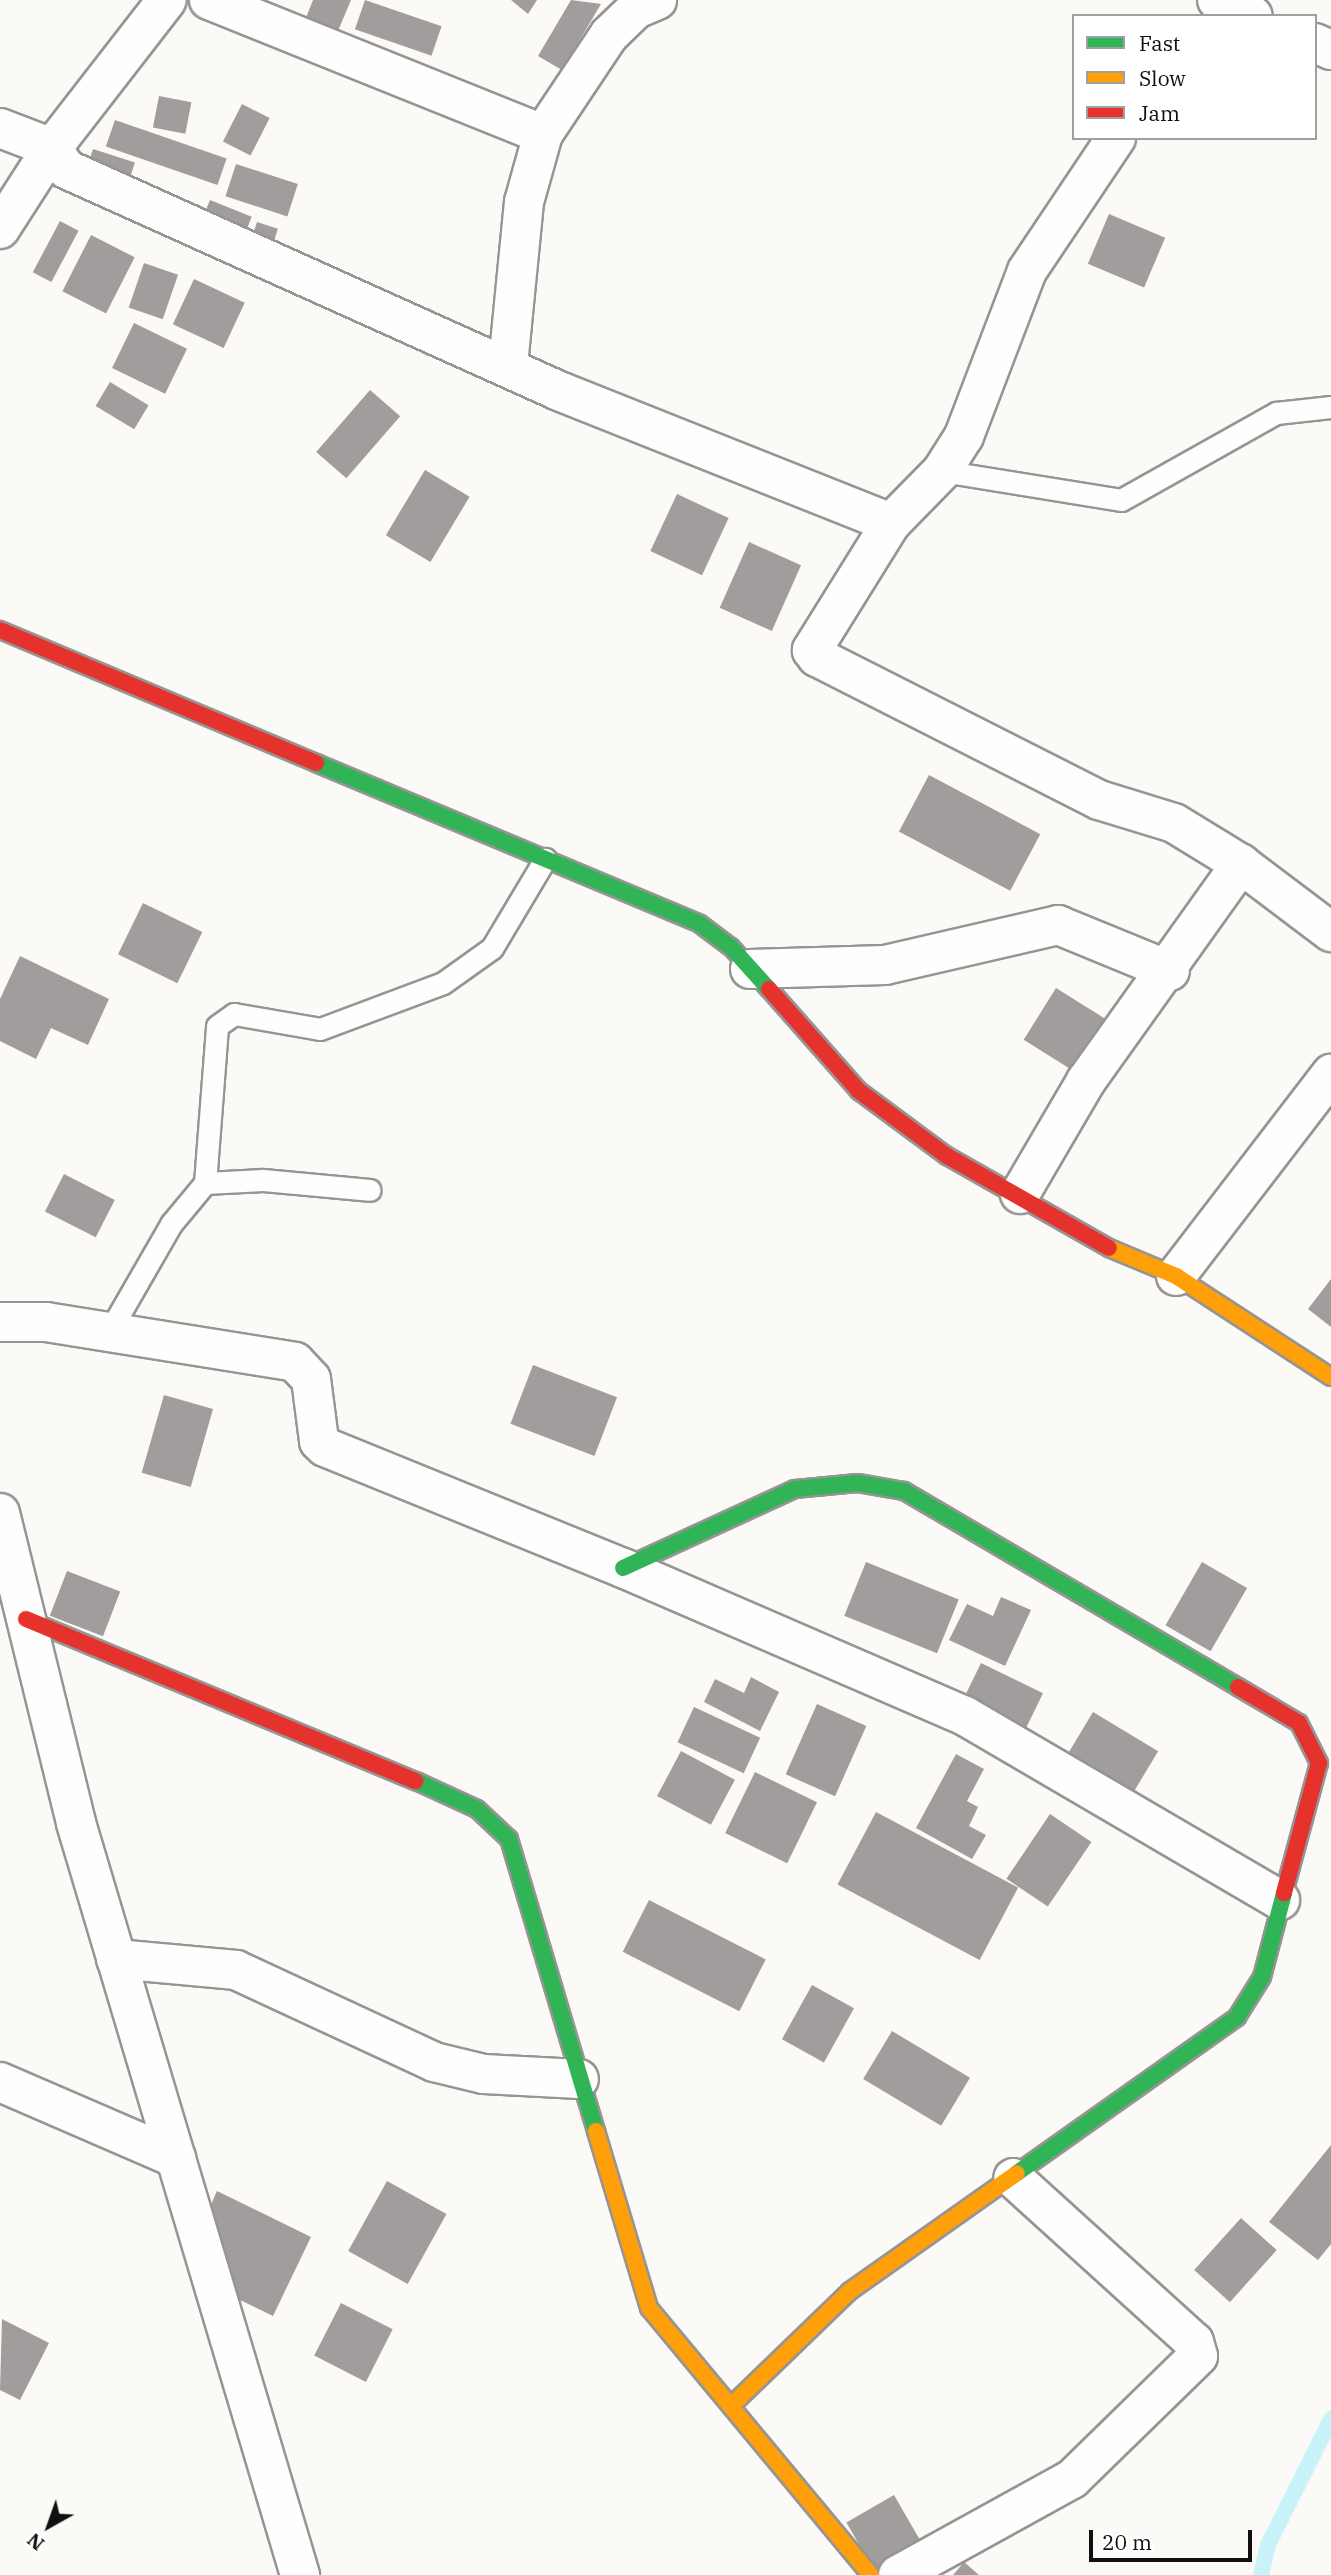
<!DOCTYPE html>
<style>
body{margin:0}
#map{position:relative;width:1331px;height:2575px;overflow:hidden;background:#fcfaf7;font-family:"IBM Plex Serif",serif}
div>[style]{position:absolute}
.stream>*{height:16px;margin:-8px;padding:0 8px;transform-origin:8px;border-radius:8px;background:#caf3f9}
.building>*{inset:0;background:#a09d9c;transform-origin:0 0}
.roads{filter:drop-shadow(2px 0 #969594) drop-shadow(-2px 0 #969594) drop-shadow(0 2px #969594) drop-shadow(0 -2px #969594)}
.lane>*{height:21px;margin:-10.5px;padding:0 10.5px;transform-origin:10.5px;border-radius:10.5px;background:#fffefe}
.street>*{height:38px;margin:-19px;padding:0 19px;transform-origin:19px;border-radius:19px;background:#fffefe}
.fast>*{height:16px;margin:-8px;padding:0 8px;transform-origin:8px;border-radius:8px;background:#30b455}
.slow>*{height:16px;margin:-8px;padding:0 8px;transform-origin:8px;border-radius:8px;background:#ff9f0a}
.jam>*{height:16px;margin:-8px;padding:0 8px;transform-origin:8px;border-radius:8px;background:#e5322d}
span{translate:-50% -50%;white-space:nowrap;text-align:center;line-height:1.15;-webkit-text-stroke:7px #fff;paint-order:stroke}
.legend{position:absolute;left:1072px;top:14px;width:245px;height:126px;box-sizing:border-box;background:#fff;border:2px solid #9f9f9f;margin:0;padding:9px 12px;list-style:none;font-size:21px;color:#101010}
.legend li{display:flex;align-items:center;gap:14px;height:35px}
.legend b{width:35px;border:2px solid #9f9f9f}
.north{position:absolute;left:14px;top:2491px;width:70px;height:70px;-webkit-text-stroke:5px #fff;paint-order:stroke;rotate:220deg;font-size:19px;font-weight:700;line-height:28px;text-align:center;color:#101010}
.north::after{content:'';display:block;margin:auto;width:24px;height:32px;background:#101010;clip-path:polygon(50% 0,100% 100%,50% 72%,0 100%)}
.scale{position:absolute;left:1089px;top:2530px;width:163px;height:32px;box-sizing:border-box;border:4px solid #101010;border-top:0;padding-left:9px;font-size:21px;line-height:24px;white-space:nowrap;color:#101010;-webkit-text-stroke:5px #fff;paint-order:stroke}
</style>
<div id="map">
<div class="stream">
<div style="left:1261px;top:2575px;width:31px;rotate:-77deg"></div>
<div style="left:1268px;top:2545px;width:141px;rotate:-63.4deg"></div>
</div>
<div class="building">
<div style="clip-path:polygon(313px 0,351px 0,335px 38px,303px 25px)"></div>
<div style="left:365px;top:0;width:81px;height:31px;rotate:19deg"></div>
<div style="clip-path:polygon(511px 0,537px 0,528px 14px)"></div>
<div style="clip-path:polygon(571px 0,601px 4px,562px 70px,538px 56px)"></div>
<div style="left:159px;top:96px;width:33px;height:32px;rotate:11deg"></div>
<div style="left:242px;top:104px;width:31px;height:42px;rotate:27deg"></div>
<div style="left:115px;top:120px;width:118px;height:28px;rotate:19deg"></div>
<div style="left:93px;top:149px;width:44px;height:21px;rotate:18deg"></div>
<div style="left:236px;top:164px;width:65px;height:34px;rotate:18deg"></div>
<div style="left:210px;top:200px;width:45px;height:22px;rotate:22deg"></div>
<div style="left:1109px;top:214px;width:61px;height:54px;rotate:23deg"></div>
<div style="left:60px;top:221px;width:21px;height:58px;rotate:28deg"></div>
<div style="left:257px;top:222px;width:22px;height:22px;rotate:18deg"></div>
<div style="left:91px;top:235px;width:49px;height:63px;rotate:27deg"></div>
<div style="left:144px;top:263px;width:36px;height:47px;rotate:19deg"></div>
<div style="left:194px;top:279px;width:56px;height:50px;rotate:25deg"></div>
<div style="left:134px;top:323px;width:59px;height:50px;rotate:26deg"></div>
<div style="left:110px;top:382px;width:45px;height:28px;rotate:31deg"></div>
<div style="left:370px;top:390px;width:40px;height:82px;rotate:41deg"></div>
<div style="left:425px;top:470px;width:52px;height:76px;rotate:31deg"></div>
<div style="left:677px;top:494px;width:57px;height:63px;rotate:25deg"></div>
<div style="left:749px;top:542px;width:57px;height:72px;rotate:24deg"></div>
<div style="left:929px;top:775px;width:126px;height:64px;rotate:28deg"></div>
<div style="left:143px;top:903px;width:66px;height:57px;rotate:26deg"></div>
<div style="clip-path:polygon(20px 956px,109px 999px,88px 1045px,51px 1028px,36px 1059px,0 1041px,0 999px)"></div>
<div style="left:1056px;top:988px;width:64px;height:61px;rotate:32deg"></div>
<div style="left:64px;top:1174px;width:57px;height:42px;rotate:27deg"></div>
<div style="clip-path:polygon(1331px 1279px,1331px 1327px,1308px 1309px)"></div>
<div style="left:533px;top:1365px;width:90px;height:63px;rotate:21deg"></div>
<div style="left:164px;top:1395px;width:51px;height:81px;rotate:16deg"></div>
<div style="left:866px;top:1562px;width:100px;height:58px;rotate:22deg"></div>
<div style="left:1202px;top:1562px;width:52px;height:73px;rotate:30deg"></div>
<div style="left:67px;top:1571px;width:57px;height:48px;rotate:21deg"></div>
<div style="clip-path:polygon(1001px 1597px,1031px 1610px,1005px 1666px,949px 1640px,967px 1604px,993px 1616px)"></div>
<div style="left:981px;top:1663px;width:69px;height:47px;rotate:26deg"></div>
<div style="clip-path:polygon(751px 1677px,779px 1692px,760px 1731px,704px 1702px,715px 1679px,744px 1693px)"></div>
<div style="left:817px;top:1704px;width:54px;height:77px;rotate:24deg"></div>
<div style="left:694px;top:1707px;width:73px;height:39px;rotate:25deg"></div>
<div style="left:1093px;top:1712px;width:76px;height:54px;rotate:31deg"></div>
<div style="left:681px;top:1751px;width:61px;height:51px;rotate:28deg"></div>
<div style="clip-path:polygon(956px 1754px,984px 1769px,967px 1801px,978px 1807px,969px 1826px,986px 1835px,972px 1859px,916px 1828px)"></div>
<div style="left:755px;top:1772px;width:69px;height:68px;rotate:26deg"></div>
<div style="left:876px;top:1812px;width:161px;height:82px;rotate:28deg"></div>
<div style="left:1050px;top:1814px;width:50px;height:78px;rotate:34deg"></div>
<div style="left:649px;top:1900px;width:131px;height:58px;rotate:27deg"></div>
<div style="left:812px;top:1985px;width:48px;height:62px;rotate:29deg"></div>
<div style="left:892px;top:2031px;width:91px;height:56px;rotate:31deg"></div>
<div style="clip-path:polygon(1331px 2145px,1331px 2244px,1318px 2260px,1269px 2222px)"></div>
<div style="left:387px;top:2181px;width:68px;height:80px;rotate:29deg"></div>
<div style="clip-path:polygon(217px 2191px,311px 2237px,273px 2316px,226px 2293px,209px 2209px)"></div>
<div style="left:1241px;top:2218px;width:48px;height:70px;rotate:42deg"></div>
<div style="left:341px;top:2303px;width:58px;height:59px;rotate:27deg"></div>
<div style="clip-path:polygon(2px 2319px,49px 2343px,20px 2400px,0 2390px)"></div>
<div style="left:894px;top:2495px;width:56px;height:55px;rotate:60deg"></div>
<div style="clip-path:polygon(964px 2562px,979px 2575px,953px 2575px)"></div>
</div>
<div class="roads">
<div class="lane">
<div style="left:942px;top:471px;width:181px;rotate:9.2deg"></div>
<div style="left:1121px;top:500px;width:178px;rotate:-29.3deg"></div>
<div style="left:1276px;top:413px;width:55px;rotate:-6.2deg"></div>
<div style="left:205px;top:1183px;width:157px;rotate:-85.6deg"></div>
<div style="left:217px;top:1026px;width:21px;rotate:-35deg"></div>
<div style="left:234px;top:1014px;width:87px;rotate:9.9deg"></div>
<div style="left:320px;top:1029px;width:131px;rotate:-20.5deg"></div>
<div style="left:443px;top:983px;width:60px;rotate:-35.5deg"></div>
<div style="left:492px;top:948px;width:104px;rotate:-59.2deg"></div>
<div style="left:109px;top:1332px;width:125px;rotate:-60.1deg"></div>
<div style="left:171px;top:1224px;width:53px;rotate:-50.3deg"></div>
<div style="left:205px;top:1183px;width:58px;rotate:-3deg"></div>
<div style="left:263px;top:1180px;width:107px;rotate:5.3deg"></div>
</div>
<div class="street">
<div style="left:209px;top:0;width:360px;rotate:21.9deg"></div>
<div style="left:1217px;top:0;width:39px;rotate:24deg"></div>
<div style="left:1315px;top:43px;width:17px;rotate:24deg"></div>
<div style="left:0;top:128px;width:56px;rotate:21deg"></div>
<div style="left:52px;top:148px;width:25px;rotate:56deg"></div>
<div style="left:66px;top:169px;width:541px;rotate:24.24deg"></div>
<div style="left:559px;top:391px;width:357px;rotate:21.7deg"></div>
<div style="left:1116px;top:138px;width:160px;rotate:123.8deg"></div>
<div style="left:1027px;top:271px;width:177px;rotate:110.9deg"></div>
<div style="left:964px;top:436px;width:41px;rotate:122.2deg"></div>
<div style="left:942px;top:471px;width:73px;rotate:134.4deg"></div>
<div style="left:891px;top:523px;width:150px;rotate:121.9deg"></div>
<div style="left:812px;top:650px;width:9px;rotate:54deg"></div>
<div style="left:817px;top:657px;width:316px;rotate:26.9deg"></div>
<div style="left:1099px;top:800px;width:78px;rotate:17deg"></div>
<div style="left:1174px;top:823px;width:79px;rotate:31.5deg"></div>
<div style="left:1241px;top:864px;width:113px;rotate:37.1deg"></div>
<div style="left:0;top:229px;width:96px;rotate:-57.3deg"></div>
<div style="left:52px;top:148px;width:187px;rotate:-52.2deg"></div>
<div style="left:508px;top:365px;width:164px;rotate:-84.4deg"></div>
<div style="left:524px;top:202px;width:71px;rotate:-74.4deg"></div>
<div style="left:543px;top:134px;width:119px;rotate:-56.3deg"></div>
<div style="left:609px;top:35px;width:37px;rotate:-44deg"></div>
<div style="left:636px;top:9px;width:23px;rotate:-23deg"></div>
<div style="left:750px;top:969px;width:135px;rotate:-1.7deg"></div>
<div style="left:885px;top:965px;width:178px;rotate:-13deg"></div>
<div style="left:1058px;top:925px;width:121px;rotate:22.3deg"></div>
<div style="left:1020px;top:1194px;width:131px;rotate:-59.7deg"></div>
<div style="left:1086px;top:1081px;width:267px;rotate:-54.5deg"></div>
<div style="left:1176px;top:1276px;width:255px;rotate:-52.5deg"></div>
<div style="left:0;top:1322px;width:46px"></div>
<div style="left:46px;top:1322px;width:252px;rotate:9.1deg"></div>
<div style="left:295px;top:1362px;width:23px;rotate:47deg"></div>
<div style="left:311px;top:1379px;width:63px;rotate:82.6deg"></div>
<div style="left:319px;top:1441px;width:8px;rotate:45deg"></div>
<div style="left:325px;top:1447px;width:322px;rotate:22.1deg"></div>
<div style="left:623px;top:1568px;width:373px;rotate:23.4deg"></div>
<div style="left:965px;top:1716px;width:365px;rotate:30.3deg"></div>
<div style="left:0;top:1513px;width:319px;rotate:76.2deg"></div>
<div style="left:76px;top:1823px;width:785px;rotate:73.41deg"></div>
<div style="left:116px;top:1959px;width:121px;rotate:5.2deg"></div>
<div style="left:236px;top:1970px;width:218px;rotate:24.9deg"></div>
<div style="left:434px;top:2062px;width:51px;rotate:13.5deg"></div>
<div style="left:484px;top:2074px;width:95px;rotate:3deg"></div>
<div style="left:0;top:2082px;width:192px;rotate:23.4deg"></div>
<div style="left:898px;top:2575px;width:199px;rotate:-28.9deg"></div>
<div style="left:1072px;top:2479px;width:176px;rotate:-44.3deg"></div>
<div style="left:1198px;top:2356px;width:15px;rotate:-106deg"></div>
<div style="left:1194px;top:2342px;width:244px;rotate:-137.8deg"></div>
</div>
<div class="fast">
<div style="left:316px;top:763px;width:416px;rotate:22.7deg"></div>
<div style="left:700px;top:924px;width:39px;rotate:37deg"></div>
<div style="left:731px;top:947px;width:57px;rotate:47.9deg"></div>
<div style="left:623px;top:1568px;width:189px;rotate:-24.7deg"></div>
<div style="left:795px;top:1489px;width:63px;rotate:-5.4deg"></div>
<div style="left:858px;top:1483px;width:47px;rotate:9.9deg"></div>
<div style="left:904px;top:1491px;width:387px;rotate:30.4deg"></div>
<div style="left:416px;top:1781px;width:67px;rotate:24.7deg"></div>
<div style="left:477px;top:1809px;width:44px;rotate:43.2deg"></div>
<div style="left:509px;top:1839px;width:305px;rotate:73.4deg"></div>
<div style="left:1017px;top:2173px;width:270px;rotate:-35.3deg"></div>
<div style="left:1237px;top:2017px;width:47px;rotate:-58deg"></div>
<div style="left:1262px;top:1977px;width:87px;rotate:-75.3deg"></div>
</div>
<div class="slow">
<div style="left:1109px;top:1248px;width:73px;rotate:22.7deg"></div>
<div style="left:1176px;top:1276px;width:185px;rotate:33.1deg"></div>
<div style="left:596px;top:2131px;width:185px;rotate:73.3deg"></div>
<div style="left:649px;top:2308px;width:347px;rotate:50.3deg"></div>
<div style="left:733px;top:2404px;width:163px;rotate:-44deg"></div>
<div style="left:850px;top:2291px;width:204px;rotate:-35.2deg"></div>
</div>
<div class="jam">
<div style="left:0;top:630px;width:343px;rotate:22.8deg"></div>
<div style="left:769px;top:989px;width:136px;rotate:48.6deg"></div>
<div style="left:859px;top:1091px;width:109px;rotate:36.5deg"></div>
<div style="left:947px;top:1156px;width:186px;rotate:29.6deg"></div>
<div style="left:26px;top:1619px;width:422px;rotate:22.6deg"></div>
<div style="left:1238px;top:1687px;width:71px;rotate:30.5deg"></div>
<div style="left:1299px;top:1723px;width:45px;rotate:63.4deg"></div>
<div style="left:1319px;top:1763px;width:135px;rotate:105.1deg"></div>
</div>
</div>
<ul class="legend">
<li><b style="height:9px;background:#30b455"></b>Fast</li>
<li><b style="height:9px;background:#ff9f0a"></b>Slow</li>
<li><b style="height:9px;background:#e5322d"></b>Jam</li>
</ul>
<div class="north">N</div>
<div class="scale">20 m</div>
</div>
